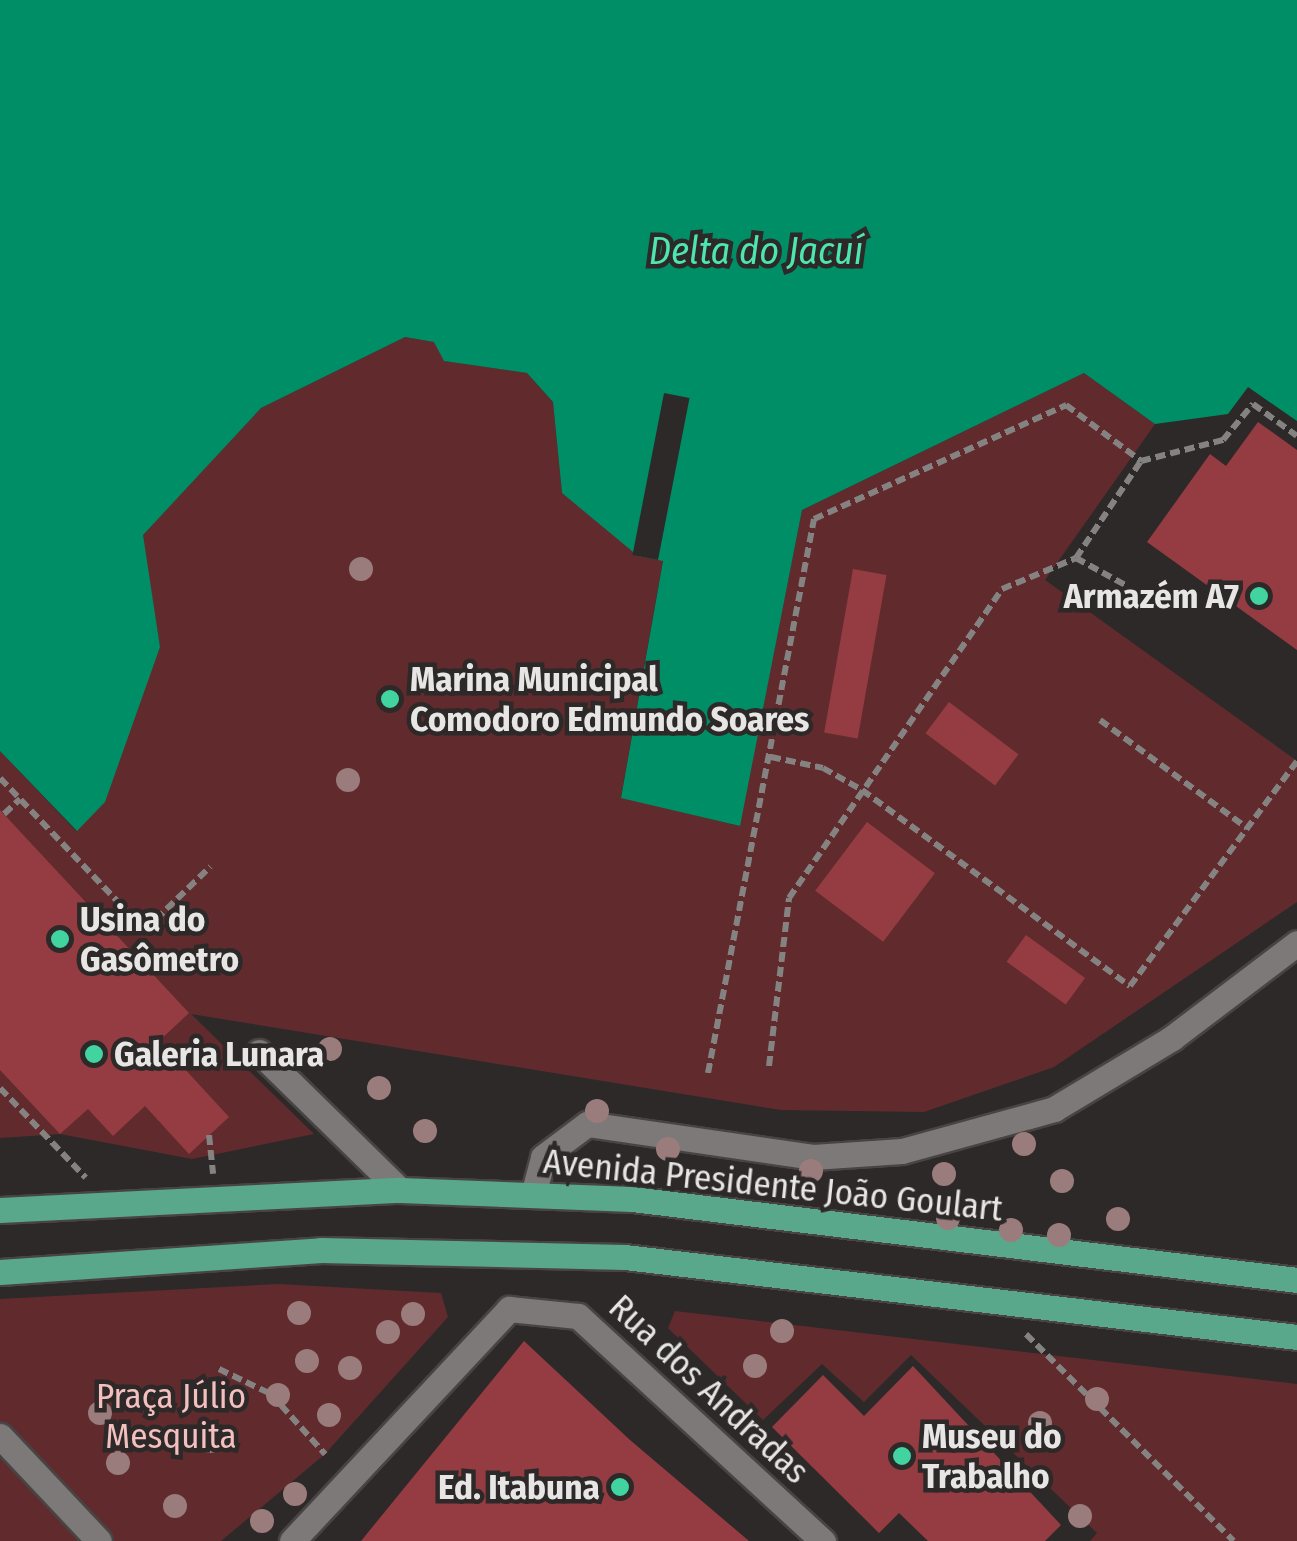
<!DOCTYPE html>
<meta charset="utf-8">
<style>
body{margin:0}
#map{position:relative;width:1297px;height:1541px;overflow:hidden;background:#2d2929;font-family:"Fira Sans Condensed",sans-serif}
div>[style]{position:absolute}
.green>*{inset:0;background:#612b2e}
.water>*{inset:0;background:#008e66}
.pier>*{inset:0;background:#2d2929;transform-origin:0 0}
.building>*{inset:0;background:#953c42;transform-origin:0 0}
.path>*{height:6px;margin-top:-3px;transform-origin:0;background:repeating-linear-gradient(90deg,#858282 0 10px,transparent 0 15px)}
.roads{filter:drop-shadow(2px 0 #484444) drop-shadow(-2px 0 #484444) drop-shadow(0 2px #484444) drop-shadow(0 -2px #484444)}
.minor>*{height:25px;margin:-12.5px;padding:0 12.5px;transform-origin:12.5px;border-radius:12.5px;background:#7e7979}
.major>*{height:25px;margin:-12.5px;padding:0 12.5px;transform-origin:12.5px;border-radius:12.5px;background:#5aa88c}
.trees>*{width:24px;height:24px;margin:-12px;border-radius:50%;background:#9a7c7c}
.dots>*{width:28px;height:28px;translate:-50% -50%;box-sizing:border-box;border:5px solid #2d2929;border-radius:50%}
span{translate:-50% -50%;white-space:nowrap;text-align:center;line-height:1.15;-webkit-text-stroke:9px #2d2929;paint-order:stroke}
.poi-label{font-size:35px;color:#e8e5e5;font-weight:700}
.right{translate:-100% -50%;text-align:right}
.left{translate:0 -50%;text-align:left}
.street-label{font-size:35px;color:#e8e5e5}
.park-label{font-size:35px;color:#f4bfbf}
.water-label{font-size:38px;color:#4de6af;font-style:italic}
</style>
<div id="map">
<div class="green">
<div style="clip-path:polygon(405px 337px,435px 342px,445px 361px,527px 373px,553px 402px,562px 493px,663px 560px,621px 797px,739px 826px,802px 510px,1084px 373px,1155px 424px,1045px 580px,1297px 761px,1297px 902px,1054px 1067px,924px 1112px,781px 1110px,191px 1014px,314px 1134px,192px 1159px,60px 1134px,0 1138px,0 751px,76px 831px,160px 647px,142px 535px,261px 408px)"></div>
<div style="clip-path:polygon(278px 1284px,441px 1293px,448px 1317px,325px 1454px,221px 1541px,0 1541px,0 1299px)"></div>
<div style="clip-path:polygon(675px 1311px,1297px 1384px,1297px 1541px,1090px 1541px,1097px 1533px,911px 1355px,864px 1402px,822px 1364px,763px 1420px,668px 1328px)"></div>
</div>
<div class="water">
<div style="clip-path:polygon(0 0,1297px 0,1297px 421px,1248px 387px,1228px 414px,1155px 424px,1084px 373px,802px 510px,740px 826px,621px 798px,663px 561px,638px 556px,562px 493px,553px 402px,527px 373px,444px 361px,434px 342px,405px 337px,261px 408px,143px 535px,160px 647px,105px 802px,77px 831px,0 751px)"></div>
</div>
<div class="pier">
<div style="left:664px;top:393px;width:26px;height:165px;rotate:11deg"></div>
</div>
<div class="building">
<div style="clip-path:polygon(1258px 422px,1297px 450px,1297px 650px,1147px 542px,1210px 454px,1226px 466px)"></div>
<div style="left:853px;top:569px;width:34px;height:166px;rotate:10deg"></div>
<div style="left:949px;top:702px;width:87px;height:39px;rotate:37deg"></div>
<div style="clip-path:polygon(0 810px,189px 1013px,159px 1041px,229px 1117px,189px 1154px,145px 1106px,113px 1136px,88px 1109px,60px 1134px,0 1070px)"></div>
<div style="left:867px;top:822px;width:85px;height:86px;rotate:37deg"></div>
<div style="left:1026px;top:935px;width:73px;height:33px;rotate:36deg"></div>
<div style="clip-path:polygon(524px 1341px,630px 1440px,749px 1541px,361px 1541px)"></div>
<div style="clip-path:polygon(913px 1366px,1061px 1525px,1045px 1541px,928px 1541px,899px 1513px,879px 1533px,772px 1427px,823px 1375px,864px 1416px)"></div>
</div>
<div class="path">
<div style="left:1076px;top:558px;width:58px;rotate:28.8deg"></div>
<div style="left:1100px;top:720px;width:182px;rotate:36.3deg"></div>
<div style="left:771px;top:757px;width:53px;rotate:11.9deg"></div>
<div style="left:823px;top:768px;width:45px;rotate:29.4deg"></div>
<div style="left:862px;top:790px;width:332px;rotate:36.2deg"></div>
<div style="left:1130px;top:986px;width:280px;rotate:-53.4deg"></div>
<div style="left:0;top:778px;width:210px;rotate:46.4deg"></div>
<div style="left:145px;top:930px;width:91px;rotate:-44.1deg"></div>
<div style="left:4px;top:814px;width:22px;rotate:-43deg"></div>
<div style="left:769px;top:1066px;width:169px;rotate:-83.2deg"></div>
<div style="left:789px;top:898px;width:375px;rotate:-55.4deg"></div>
<div style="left:1002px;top:589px;width:80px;rotate:-22.7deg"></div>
<div style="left:1076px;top:558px;width:117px;rotate:-56.2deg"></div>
<div style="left:708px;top:1073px;width:564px;rotate:-79.17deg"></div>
<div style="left:814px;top:519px;width:277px;rotate:-24.3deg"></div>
<div style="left:1066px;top:405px;width:94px;rotate:36.7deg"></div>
<div style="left:1141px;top:461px;width:85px;rotate:-14.4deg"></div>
<div style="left:1223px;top:440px;width:47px;rotate:-50.2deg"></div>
<div style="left:1253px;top:404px;width:54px;rotate:36deg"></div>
<div style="left:0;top:1088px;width:124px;rotate:46.3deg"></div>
<div style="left:209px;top:1135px;width:39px;rotate:84deg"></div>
<div style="left:1026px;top:1334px;width:293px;rotate:44.9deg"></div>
<div style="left:219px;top:1369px;width:58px;rotate:25.7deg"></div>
<div style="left:271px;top:1394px;width:81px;rotate:48deg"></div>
</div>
<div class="roads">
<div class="minor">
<div style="left:259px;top:1052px;width:197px;rotate:44.4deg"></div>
<div style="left:533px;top:1195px;width:39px;rotate:-75deg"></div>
<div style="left:543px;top:1157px;width:55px;rotate:-36.9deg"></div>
<div style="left:587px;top:1124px;width:228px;rotate:8.3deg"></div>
<div style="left:813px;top:1157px;width:89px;rotate:-3.9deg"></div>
<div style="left:902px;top:1151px;width:158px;rotate:-15.4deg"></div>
<div style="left:1054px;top:1109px;width:138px;rotate:-31deg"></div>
<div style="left:1172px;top:1038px;width:157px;rotate:-37.2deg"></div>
<div style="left:0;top:1436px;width:144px;rotate:46.7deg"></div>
<div style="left:292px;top:1541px;width:318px;rotate:-46.9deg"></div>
<div style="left:509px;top:1309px;width:69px;rotate:5.8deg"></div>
<div style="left:578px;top:1316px;width:333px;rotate:42.6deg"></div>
</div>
<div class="major">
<div style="left:0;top:1210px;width:400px;rotate:-2.9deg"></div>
<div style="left:400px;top:1190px;width:232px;rotate:2.2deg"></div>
<div style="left:632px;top:1199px;width:670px;rotate:6.94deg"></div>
<div style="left:0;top:1272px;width:322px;rotate:-3.9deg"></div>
<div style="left:321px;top:1250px;width:304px;rotate:1.3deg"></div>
<div style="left:625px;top:1257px;width:677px;rotate:6.79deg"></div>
</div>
</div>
<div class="trees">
<div style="left:361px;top:569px"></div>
<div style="left:348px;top:780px"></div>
<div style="left:330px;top:1049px"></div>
<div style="left:379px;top:1088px"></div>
<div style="left:597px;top:1111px"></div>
<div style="left:425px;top:1131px"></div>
<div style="left:1024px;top:1144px"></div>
<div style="left:668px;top:1149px"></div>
<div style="left:811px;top:1171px"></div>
<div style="left:944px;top:1174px"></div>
<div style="left:1062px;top:1181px"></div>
<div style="left:948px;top:1218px"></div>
<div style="left:1118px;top:1219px"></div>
<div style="left:1011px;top:1230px"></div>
<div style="left:1059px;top:1235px"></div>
<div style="left:299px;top:1313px"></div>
<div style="left:413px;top:1314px"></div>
<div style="left:782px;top:1331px"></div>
<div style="left:388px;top:1332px"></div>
<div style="left:307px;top:1361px"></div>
<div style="left:755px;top:1366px"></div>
<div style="left:350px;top:1368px"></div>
<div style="left:278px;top:1395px"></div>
<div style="left:1097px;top:1399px"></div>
<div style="left:100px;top:1413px"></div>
<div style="left:329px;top:1415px"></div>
<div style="left:1040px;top:1423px"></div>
<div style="left:210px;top:1441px"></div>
<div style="left:118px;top:1463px"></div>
<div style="left:295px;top:1494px"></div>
<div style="left:175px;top:1506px"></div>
<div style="left:1080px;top:1516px"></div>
<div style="left:262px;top:1521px"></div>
</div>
<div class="dots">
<div style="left:1259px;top:596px;background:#42d4a0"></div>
<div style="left:390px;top:699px;background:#42d4a0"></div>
<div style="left:60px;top:939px;background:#42d4a0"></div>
<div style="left:94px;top:1054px;background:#42d4a0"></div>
<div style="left:902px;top:1456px;background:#42d4a0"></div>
<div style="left:620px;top:1487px;background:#42d4a0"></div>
</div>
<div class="poi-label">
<span class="right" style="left:1239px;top:596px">Armazém A7</span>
<span class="left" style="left:410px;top:699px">Marina Municipal<br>Comodoro Edmundo Soares</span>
<span class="left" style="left:80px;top:939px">Usina do<br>Gasômetro</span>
<span class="left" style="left:114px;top:1054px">Galeria Lunara</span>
<span class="left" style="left:922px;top:1456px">Museu do<br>Trabalho</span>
<span class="right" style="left:600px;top:1487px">Ed. Itabuna</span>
</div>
<div class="street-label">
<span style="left:773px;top:1185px;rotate:6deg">Avenida Presidente João Goulart</span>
<span style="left:709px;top:1389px;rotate:43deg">Rua dos Andradas</span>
</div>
<div class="park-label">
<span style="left:171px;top:1416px">Praça Júlio<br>Mesquita</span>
</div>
<div class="water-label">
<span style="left:756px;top:252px">Delta do Jacuí</span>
</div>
</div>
